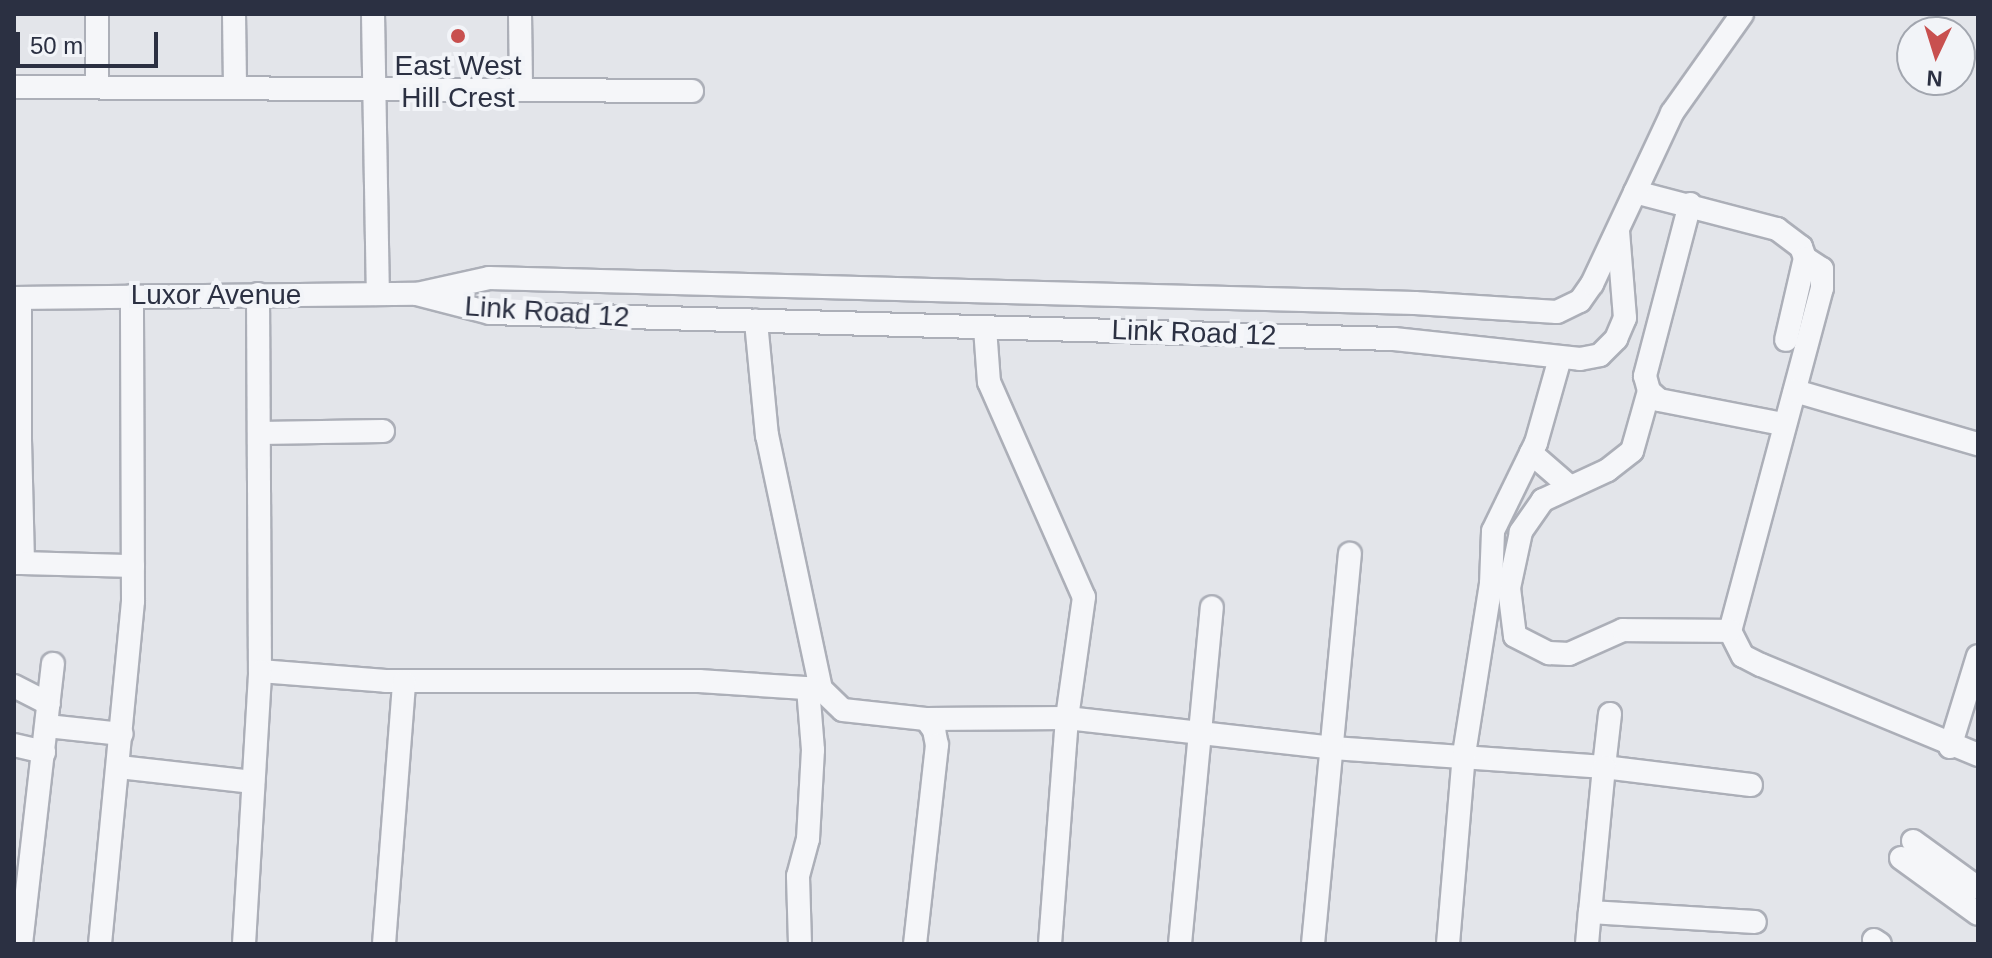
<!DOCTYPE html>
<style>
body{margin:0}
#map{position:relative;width:1992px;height:958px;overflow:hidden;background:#e3e5ea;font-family:Helvetica,sans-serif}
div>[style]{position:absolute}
.roads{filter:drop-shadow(2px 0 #acafb8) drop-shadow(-2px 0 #acafb8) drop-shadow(0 2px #acafb8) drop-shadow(0 -2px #acafb8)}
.street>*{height:22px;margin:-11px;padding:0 11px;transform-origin:11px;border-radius:11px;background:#f5f6f9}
.dots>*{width:22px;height:22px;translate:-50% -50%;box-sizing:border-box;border:4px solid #f2f4f8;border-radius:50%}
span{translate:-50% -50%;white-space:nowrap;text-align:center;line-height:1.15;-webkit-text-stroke:8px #f2f4f8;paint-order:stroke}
.poi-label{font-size:28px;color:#2b3042}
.street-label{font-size:28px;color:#2b3042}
.frame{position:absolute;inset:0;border:16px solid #2b3042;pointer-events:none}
.north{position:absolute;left:1896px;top:16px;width:80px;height:80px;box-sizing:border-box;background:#f2f4f8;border:2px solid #a2a6af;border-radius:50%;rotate:184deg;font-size:22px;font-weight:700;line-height:32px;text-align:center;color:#2b3042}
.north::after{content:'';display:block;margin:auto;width:28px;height:36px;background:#c8504f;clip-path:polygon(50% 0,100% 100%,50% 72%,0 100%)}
.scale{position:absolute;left:16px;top:32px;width:142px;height:36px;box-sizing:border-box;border:4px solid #2b3042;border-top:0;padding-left:10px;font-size:24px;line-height:28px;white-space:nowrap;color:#2b3042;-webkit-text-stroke:6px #f2f4f8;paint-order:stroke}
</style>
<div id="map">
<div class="roads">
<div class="street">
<div style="left:97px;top:14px;width:73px;rotate:90deg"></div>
<div style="left:234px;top:14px;width:72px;rotate:89.2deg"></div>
<div style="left:373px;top:14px;width:280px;rotate:89deg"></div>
<div style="left:520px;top:14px;width:72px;rotate:89.2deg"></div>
<div style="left:14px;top:87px;width:678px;rotate:0.34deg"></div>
<div style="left:1635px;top:192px;width:147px;rotate:14.6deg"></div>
<div style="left:1777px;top:229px;width:30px;rotate:37deg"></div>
<div style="left:1801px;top:247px;width:12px;rotate:70deg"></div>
<div style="left:1805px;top:258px;width:84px;rotate:103deg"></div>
<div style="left:1690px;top:204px;width:178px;rotate:104.7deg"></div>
<div style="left:1645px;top:376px;width:16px;rotate:75deg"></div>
<div style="left:1649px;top:391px;width:13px;rotate:42deg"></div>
<div style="left:1659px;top:400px;width:125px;rotate:11deg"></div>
<div style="left:1805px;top:258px;width:20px;rotate:33deg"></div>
<div style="left:1822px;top:269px;width:19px;rotate:90deg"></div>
<div style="left:1822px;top:288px;width:355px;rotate:105deg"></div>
<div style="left:1730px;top:631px;width:28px;rotate:63deg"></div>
<div style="left:1743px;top:656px;width:20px;rotate:27deg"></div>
<div style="left:1761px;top:665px;width:235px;rotate:22.5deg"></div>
<div style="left:258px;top:294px;width:377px;rotate:89.7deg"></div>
<div style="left:260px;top:671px;width:126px;rotate:4.5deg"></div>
<div style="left:386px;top:681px;width:313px"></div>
<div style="left:699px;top:681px;width:122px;rotate:3.8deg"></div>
<div style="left:821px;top:689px;width:259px;rotate:-102deg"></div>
<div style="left:767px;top:436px;width:116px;rotate:-95.5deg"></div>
<div style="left:417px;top:294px;width:75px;rotate:14.6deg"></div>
<div style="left:490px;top:313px;width:904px;rotate:1.65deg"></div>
<div style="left:1394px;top:339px;width:187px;rotate:6.1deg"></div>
<div style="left:1580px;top:359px;width:20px;rotate:-11deg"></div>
<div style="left:1600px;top:355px;width:23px;rotate:-45deg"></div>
<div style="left:1616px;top:339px;width:23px;rotate:-67deg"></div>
<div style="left:1625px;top:318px;width:87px;rotate:-94.6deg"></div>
<div style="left:14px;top:298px;width:403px;rotate:-0.6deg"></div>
<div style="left:417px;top:294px;width:74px;rotate:-12.5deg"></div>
<div style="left:489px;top:278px;width:926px;rotate:1.55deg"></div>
<div style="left:1415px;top:303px;width:142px;rotate:3.6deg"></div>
<div style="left:1557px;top:312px;width:25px;rotate:-26deg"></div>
<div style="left:1580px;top:301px;width:21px;rotate:-55deg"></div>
<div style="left:1592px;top:284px;width:189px;rotate:-64.9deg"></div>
<div style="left:1672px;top:113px;width:121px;rotate:-54.7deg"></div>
<div style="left:20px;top:298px;width:142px;rotate:90deg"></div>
<div style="left:985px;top:328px;width:54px;rotate:85.8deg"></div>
<div style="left:989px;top:382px;width:235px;rotate:66.2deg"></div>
<div style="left:1084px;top:597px;width:122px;rotate:98deg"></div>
<div style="left:1067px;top:718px;width:227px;rotate:94.3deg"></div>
<div style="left:1649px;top:391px;width:62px;rotate:105.8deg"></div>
<div style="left:1632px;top:451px;width:31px;rotate:142deg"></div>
<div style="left:1608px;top:470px;width:72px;rotate:155.2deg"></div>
<div style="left:1543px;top:500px;width:39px;rotate:125deg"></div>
<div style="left:1521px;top:532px;width:57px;rotate:102.1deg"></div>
<div style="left:1509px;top:588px;width:48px;rotate:82.9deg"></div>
<div style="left:1515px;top:636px;width:38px;rotate:27deg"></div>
<div style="left:1549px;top:653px;width:20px;rotate:3deg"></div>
<div style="left:1569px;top:654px;width:59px;rotate:-24deg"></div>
<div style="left:1623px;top:630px;width:107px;rotate:0.5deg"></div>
<div style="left:1795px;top:391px;width:191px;rotate:16.2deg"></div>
<div style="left:260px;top:433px;width:123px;rotate:-0.9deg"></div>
<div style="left:14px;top:440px;width:6px"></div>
<div style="left:20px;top:440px;width:123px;rotate:88.6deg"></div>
<div style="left:23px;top:563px;width:9px;rotate:180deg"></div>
<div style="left:1531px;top:453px;width:50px;rotate:41deg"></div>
<div style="left:23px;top:563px;width:110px;rotate:1.6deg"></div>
<div style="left:14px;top:686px;width:39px;rotate:27deg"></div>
<div style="left:821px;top:689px;width:30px;rotate:44deg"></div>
<div style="left:843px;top:710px;width:83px;rotate:6.2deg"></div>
<div style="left:926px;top:719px;width:14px;rotate:54deg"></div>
<div style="left:934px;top:730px;width:15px;rotate:79deg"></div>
<div style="left:937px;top:745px;width:200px;rotate:96.3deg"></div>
<div style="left:1610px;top:714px;width:53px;rotate:96.5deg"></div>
<div style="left:1604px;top:767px;width:148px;rotate:7deg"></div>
<div style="left:926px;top:719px;width:141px;rotate:-0.4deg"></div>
<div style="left:1067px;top:718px;width:268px;rotate:6.4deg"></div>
<div style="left:1333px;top:748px;width:272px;rotate:4deg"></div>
<div style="left:1604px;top:767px;width:146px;rotate:95.5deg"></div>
<div style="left:1590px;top:912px;width:165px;rotate:3.5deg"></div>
<div style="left:47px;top:726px;width:75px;rotate:6.1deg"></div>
<div style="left:14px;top:745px;width:31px;rotate:13deg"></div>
<div style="left:1950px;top:747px;width:95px;rotate:-72.9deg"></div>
<div style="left:119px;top:767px;width:135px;rotate:6.4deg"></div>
<div style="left:1913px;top:841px;width:80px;rotate:35.9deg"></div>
<div style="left:1901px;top:858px;width:95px;rotate:36deg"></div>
<div style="left:1874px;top:940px;width:7px;rotate:34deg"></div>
<div style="left:21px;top:944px;width:282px;rotate:-83.5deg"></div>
<div style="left:100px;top:944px;width:345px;rotate:-84.5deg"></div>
<div style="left:133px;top:601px;width:305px;rotate:-90.2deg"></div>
<div style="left:244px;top:944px;width:273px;rotate:-86.6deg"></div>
<div style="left:384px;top:944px;width:263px;rotate:-85.6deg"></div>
<div style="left:800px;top:944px;width:68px;rotate:-91.7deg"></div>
<div style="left:798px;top:876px;width:38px;rotate:-75deg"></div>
<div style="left:808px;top:839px;width:89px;rotate:-86.8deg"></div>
<div style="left:813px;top:750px;width:62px;rotate:-94.6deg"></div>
<div style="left:1180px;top:944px;width:338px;rotate:-84.6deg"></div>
<div style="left:1313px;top:944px;width:392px;rotate:-84.6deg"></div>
<div style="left:1448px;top:944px;width:191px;rotate:-85.2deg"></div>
<div style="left:1464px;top:754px;width:172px;rotate:-81deg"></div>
<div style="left:1491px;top:584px;width:53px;rotate:-87.8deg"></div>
<div style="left:1493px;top:531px;width:98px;rotate:-64deg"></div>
<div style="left:1536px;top:443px;width:88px;rotate:-74.2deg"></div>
<div style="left:1587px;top:944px;width:32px;rotate:-85deg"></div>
</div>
</div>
<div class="dots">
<div style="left:458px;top:36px;background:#c8504f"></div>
</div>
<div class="poi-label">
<span style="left:458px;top:82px">East West<br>Hill Crest</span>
</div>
<div class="street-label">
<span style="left:216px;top:295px">Luxor Avenue</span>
<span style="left:547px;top:312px;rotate:4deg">Link Road 12</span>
<span style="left:1194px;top:333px;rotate:2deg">Link Road 12</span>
</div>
<div class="frame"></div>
<div class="north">N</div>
<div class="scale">50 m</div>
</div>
